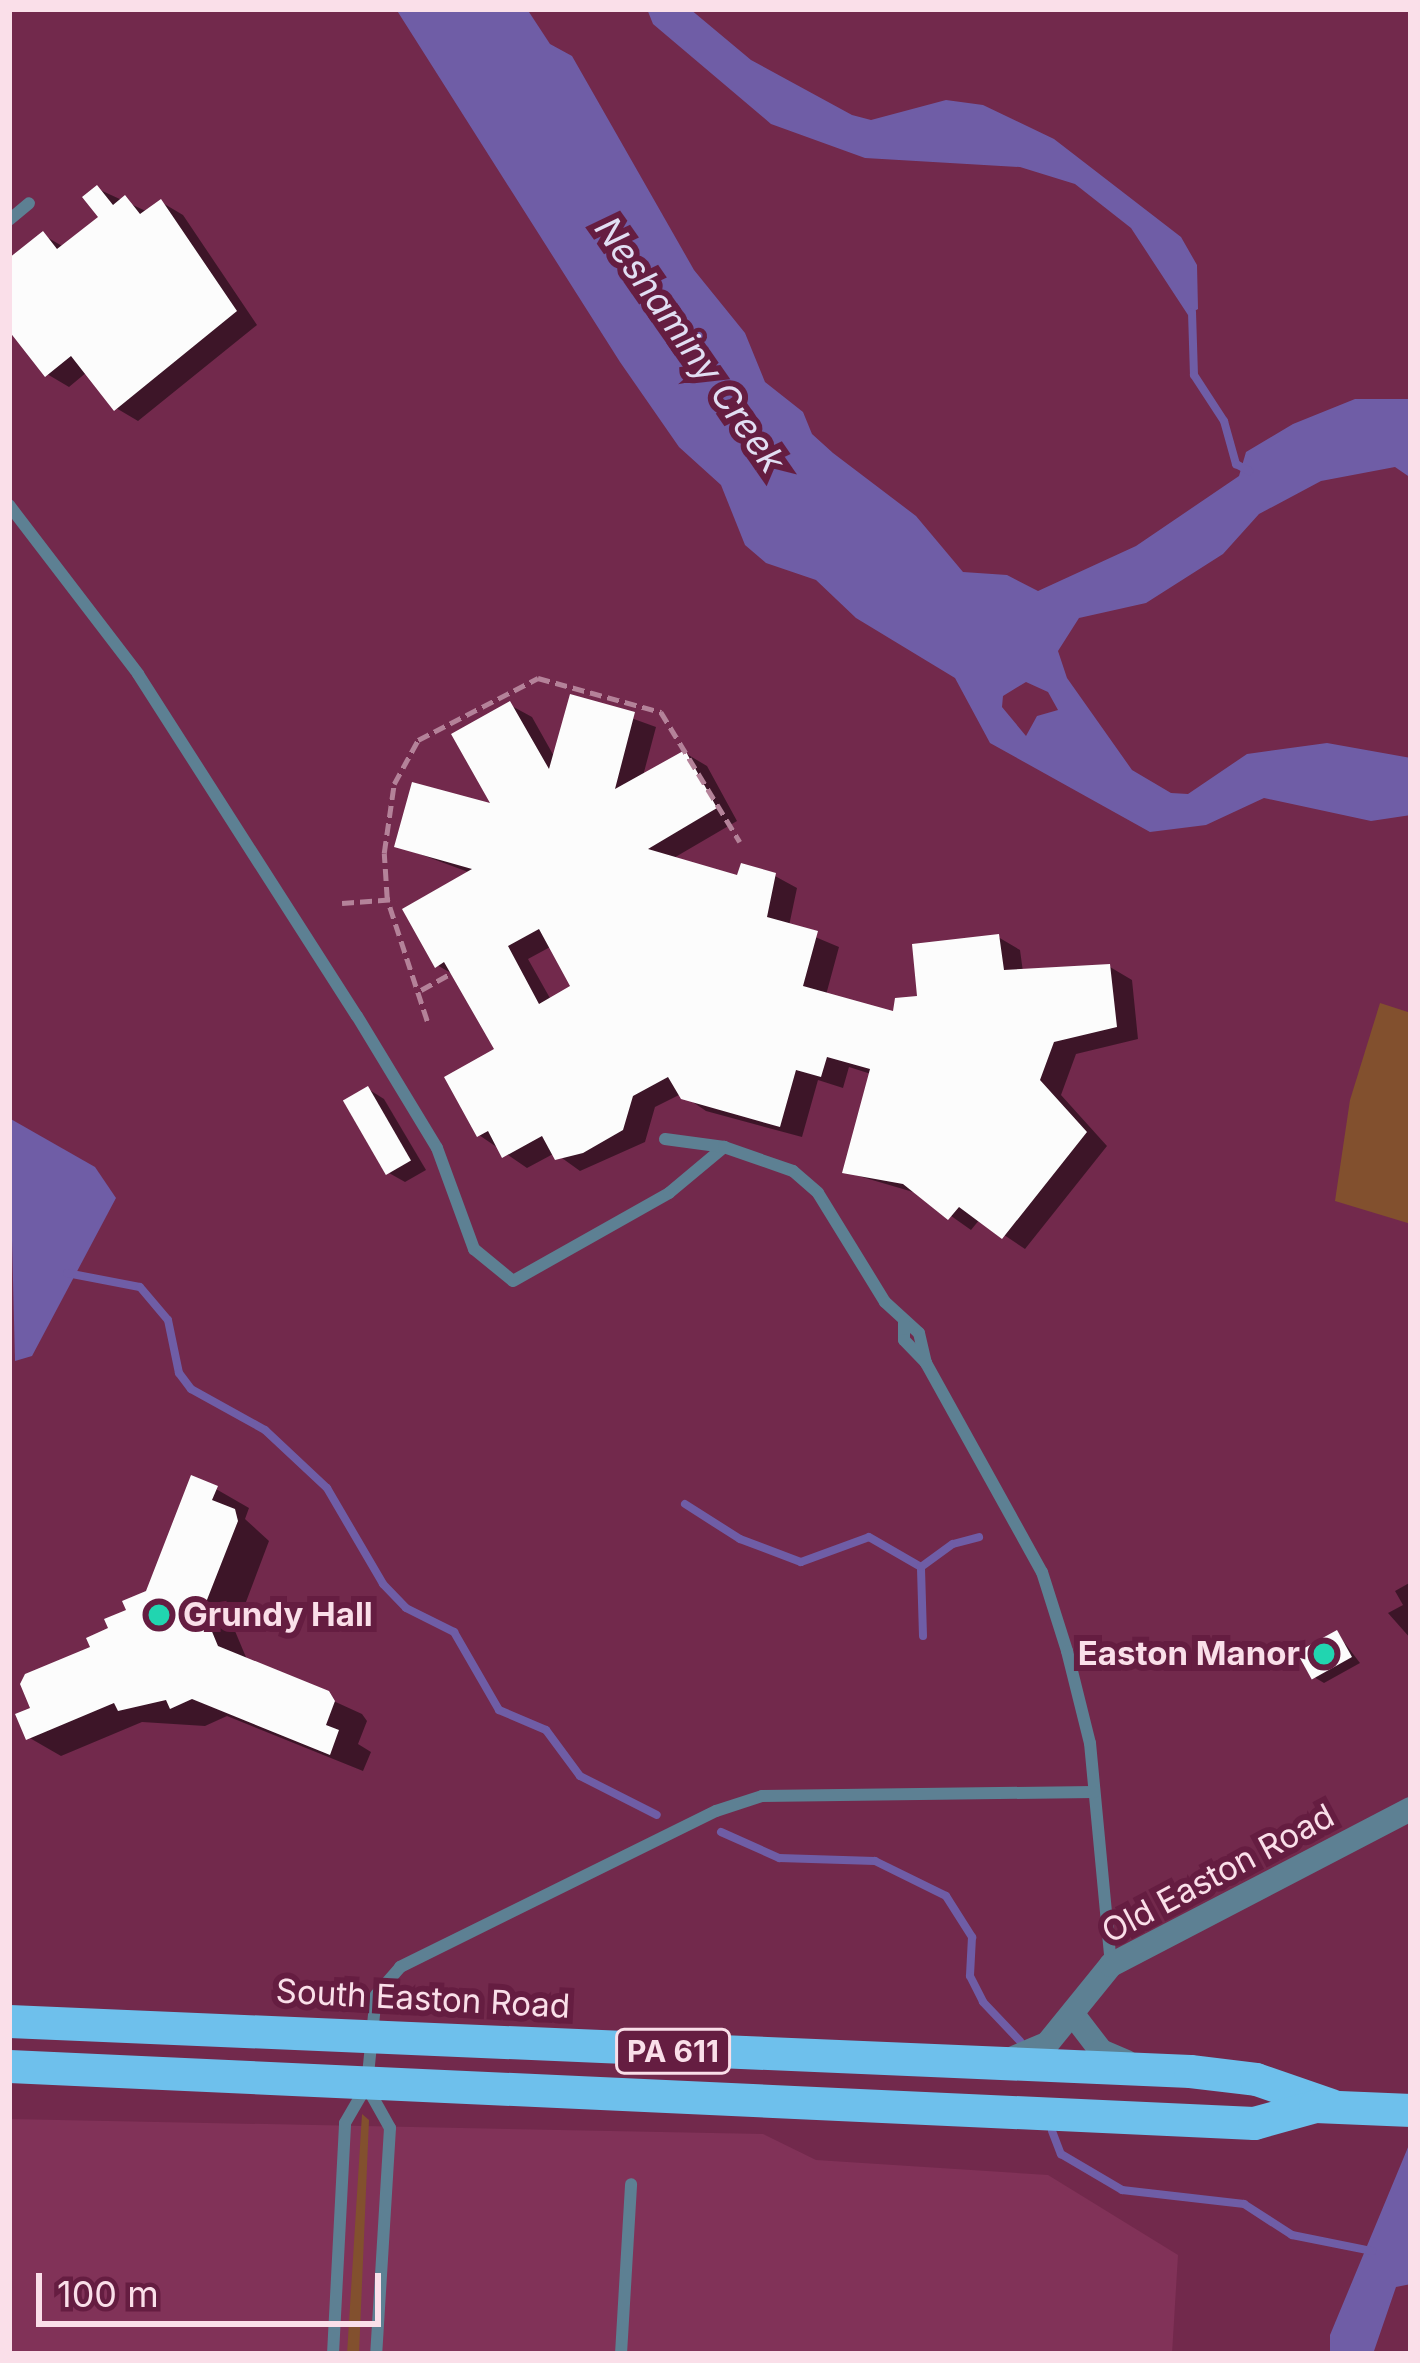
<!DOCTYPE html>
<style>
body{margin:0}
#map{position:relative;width:1420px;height:2363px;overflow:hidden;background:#72294c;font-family:Inter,sans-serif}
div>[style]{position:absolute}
.built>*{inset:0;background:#813258}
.green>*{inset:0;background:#82502e}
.water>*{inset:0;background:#6f5da6}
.shadow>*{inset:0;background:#0007}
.stream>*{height:8px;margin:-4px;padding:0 4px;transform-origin:4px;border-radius:4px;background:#6f5da6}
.building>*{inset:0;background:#fcfcfc;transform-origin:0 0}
.path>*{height:4.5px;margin-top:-2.25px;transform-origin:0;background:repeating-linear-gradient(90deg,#b48299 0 12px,transparent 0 18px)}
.service>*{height:12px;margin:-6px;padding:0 6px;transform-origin:6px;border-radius:6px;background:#5d8093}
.minor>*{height:24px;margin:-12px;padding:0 12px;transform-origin:12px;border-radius:12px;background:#5d8093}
.trunk>*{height:33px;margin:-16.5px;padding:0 16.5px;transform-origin:16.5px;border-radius:16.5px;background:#6ec0ec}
.dots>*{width:33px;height:33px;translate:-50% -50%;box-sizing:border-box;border:6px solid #651d41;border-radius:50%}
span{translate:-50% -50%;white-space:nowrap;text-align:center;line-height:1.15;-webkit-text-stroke:12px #651d41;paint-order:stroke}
.shield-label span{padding:3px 9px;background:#651d41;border:3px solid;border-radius:9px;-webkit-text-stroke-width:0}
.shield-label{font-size:30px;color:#fadfe9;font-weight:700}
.poi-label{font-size:33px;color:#fadfe9;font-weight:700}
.left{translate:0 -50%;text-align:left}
.right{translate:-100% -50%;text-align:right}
.street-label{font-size:33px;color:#fadfe9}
.water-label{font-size:36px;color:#e1def3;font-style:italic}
.frame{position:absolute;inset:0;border:12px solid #fadfe9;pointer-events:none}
.scale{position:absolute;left:36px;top:2273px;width:345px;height:54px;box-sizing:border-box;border:6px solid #fadfe9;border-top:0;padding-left:15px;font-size:36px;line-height:42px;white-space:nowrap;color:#fadfe9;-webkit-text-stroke:9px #651d41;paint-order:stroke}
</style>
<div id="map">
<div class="built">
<div style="clip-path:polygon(9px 2119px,763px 2134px,816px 2160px,1048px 2175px,1178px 2255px,1172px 2354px,9px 2354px)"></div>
</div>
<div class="green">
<div style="clip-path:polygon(1380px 1003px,1411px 1013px,1411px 1224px,1335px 1201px,1350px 1100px)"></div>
<div style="clip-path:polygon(362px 2114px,369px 2120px,359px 2354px,347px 2354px)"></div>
</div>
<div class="water">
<div style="clip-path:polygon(evenodd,396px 9px,529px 12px,550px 44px,572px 56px,694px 270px,745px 333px,765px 382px,803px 412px,812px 434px,833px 453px,916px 516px,963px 572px,1007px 575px,1038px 591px,1136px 546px,1239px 476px,1246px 452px,1293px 424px,1355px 399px,1411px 399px,1411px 478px,1395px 467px,1321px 481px,1259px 514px,1223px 554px,1146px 603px,1079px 618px,1058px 651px,1067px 678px,1132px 770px,1171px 793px,1188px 794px,1247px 754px,1327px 743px,1411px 758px,1411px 815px,1371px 821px,1264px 798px,1206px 825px,1150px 832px,990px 743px,955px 678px,856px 618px,816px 580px,766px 563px,745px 545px,721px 485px,679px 447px,620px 362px,396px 9px,1026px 682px,1048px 692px,1058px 710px,1037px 716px,1026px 736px,1002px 707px,1003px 696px,1026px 682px)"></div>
<div style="clip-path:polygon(647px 9px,690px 9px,751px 60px,852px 115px,871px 120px,946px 100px,983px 105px,1054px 139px,1181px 237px,1197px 265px,1198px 309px,1188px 315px,1131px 228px,1075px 184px,1020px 167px,865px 158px,771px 124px,653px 24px)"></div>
<div style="clip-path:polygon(9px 1118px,95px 1167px,116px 1198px,32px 1356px,15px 1361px)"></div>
<div style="clip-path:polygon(1411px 2140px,1411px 2284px,1396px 2287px,1373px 2354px,1330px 2354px,1330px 2335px)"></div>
</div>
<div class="shadow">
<div style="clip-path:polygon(98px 189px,148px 212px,161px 202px,183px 215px,257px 325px,138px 421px,116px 408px,87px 372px,69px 387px,47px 374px,9px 326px,9px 265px,43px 235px,64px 247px,102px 217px)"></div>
<div style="clip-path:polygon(evenodd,573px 697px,656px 727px,643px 776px,685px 753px,707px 766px,737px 821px,672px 859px,740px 879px,775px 876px,797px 888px,789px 926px,839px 947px,826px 995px,895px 1015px,998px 937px,1020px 950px,1023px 972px,1110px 967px,1132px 980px,1138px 1039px,1076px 1054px,1061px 1095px,1107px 1146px,1025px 1249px,980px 1219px,971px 1230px,920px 1194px,845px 1172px,871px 1074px,849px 1067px,843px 1088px,818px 1080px,802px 1137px,706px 1111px,681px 1094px,655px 1107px,645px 1142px,580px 1171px,555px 1153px,527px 1168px,479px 1135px,498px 1050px,456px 976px,437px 965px,471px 873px,398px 846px,496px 808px,510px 705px,532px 717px,555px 758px,573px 697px,552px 946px,574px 987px,551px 1000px,528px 959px,552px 946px)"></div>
<div style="clip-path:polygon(368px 1089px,384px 1099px,426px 1170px,405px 1182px,389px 1173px)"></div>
<div style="clip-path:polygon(216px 1489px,249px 1508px,245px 1519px,269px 1541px,235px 1631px,248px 1662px,362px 1714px,367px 1721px,358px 1744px,371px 1752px,363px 1771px,227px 1716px,205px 1726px,142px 1722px,61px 1756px,28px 1737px,34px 1710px,149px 1593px)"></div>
<div style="clip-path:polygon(1411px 1582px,1411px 1639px,1388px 1613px,1403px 1605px,1395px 1591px)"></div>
<div style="clip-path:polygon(1337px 1633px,1360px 1663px,1324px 1683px,1314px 1677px)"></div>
</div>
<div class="stream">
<div style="left:1192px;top:312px;width:63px;rotate:88.2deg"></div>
<div style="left:1194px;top:375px;width:55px;rotate:56.9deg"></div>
<div style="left:1224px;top:421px;width:45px;rotate:74.4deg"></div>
<div style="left:1236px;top:464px;width:15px;rotate:28deg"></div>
<div style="left:67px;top:1273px;width:74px;rotate:10.9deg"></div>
<div style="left:140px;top:1287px;width:43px;rotate:49.7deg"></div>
<div style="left:168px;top:1320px;width:54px;rotate:78.3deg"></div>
<div style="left:179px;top:1373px;width:20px;rotate:53deg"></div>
<div style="left:191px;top:1389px;width:85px;rotate:29deg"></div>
<div style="left:265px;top:1430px;width:85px;rotate:43.1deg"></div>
<div style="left:327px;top:1488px;width:111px;rotate:59.7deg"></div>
<div style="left:383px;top:1584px;width:33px;rotate:46deg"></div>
<div style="left:406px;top:1608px;width:54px;rotate:26.6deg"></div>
<div style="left:454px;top:1632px;width:90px;rotate:60deg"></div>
<div style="left:499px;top:1710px;width:51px;rotate:23.1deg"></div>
<div style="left:546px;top:1730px;width:57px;rotate:53.5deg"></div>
<div style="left:580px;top:1776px;width:86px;rotate:26.9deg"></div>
<div style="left:685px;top:1504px;width:65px;rotate:32.5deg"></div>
<div style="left:740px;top:1539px;width:65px;rotate:20.7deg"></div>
<div style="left:801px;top:1562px;width:72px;rotate:-20.2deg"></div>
<div style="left:869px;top:1537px;width:60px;rotate:30deg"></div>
<div style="left:923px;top:1636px;width:69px;rotate:-91.7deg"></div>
<div style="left:921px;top:1567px;width:39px;rotate:-36deg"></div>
<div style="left:953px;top:1544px;width:27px;rotate:-15deg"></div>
<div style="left:721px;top:1832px;width:64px;rotate:24.1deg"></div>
<div style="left:779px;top:1858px;width:96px;rotate:1.8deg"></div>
<div style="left:875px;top:1861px;width:79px;rotate:26.2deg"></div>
<div style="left:946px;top:1896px;width:49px;rotate:57.6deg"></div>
<div style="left:972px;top:1937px;width:39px;rotate:93deg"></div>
<div style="left:970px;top:1976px;width:29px;rotate:63deg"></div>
<div style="left:983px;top:2002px;width:54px;rotate:46.5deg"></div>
<div style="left:1052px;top:2131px;width:25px;rotate:69deg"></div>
<div style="left:1061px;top:2154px;width:71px;rotate:30.5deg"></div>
<div style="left:1122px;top:2190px;width:123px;rotate:6.5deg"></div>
<div style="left:1244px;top:2204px;width:57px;rotate:32.9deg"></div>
<div style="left:1292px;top:2235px;width:82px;rotate:11.3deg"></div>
</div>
<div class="building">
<div style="clip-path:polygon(97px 185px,113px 205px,125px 195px,140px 214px,161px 199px,237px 311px,114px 411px,71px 356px,45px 377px,9px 331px,9px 258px,43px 231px,57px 249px,98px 217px,82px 197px)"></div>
<div style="clip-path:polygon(evenodd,570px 694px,635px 712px,615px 789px,685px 750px,717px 808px,648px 849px,737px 875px,741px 863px,776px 873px,767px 917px,818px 931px,803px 986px,893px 1011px,895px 998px,917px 996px,912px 944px,999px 934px,1004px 970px,1110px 964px,1117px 1027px,1054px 1042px,1040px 1080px,1087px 1132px,1002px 1239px,959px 1207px,948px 1220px,903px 1184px,842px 1173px,870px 1069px,827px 1057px,821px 1077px,796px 1070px,780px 1127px,681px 1099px,668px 1077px,633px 1096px,623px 1130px,583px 1153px,555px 1160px,542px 1136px,502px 1158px,488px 1131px,477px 1137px,444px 1077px,494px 1049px,444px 962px,435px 968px,402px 909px,472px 869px,394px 847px,412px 782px,490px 803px,451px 734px,510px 701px,549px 769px,570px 694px,539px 929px,570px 986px,539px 1004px,508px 946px,539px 929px)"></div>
<div style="left:368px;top:1086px;width:86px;height:29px;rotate:60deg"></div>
<div style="clip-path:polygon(191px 1475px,218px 1486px,212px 1500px,235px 1509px,238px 1521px,203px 1610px,218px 1646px,329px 1691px,335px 1701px,326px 1725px,339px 1730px,330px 1755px,192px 1699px,170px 1709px,166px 1700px,118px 1711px,114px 1703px,26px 1740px,15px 1714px,30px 1708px,20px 1684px,25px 1674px,90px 1647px,86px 1638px,108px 1628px,104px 1619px,126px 1610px,122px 1601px,146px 1591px)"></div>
<div style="left:1337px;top:1630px;width:31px;height:46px;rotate:61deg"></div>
</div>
<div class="path">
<div style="left:342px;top:903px;width:54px;rotate:-4.2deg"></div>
<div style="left:421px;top:990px;width:35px;rotate:-29deg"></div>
<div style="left:427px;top:1021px;width:128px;rotate:-108.2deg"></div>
<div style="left:387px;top:899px;width:46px;rotate:-93.7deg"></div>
<div style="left:384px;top:853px;width:70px;rotate:-81.8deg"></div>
<div style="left:394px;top:784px;width:50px;rotate:-61.4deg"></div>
<div style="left:418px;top:740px;width:135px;rotate:-27.3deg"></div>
<div style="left:538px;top:678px;width:128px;rotate:15.5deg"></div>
<div style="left:661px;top:712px;width:152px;rotate:58.7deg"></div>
</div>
<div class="service">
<div style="left:9px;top:220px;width:26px;rotate:-40deg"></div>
<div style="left:9px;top:505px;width:213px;rotate:52.6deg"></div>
<div style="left:138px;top:674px;width:406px;rotate:57.4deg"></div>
<div style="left:357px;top:1016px;width:154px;rotate:58.8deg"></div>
<div style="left:437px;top:1148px;width:108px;rotate:69.9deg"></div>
<div style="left:474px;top:1249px;width:50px;rotate:39.4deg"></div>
<div style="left:513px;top:1281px;width:179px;rotate:-29.4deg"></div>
<div style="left:669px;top:1193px;width:72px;rotate:-39.9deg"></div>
<div style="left:665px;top:1139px;width:60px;rotate:7.7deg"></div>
<div style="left:724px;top:1147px;width:73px;rotate:19.2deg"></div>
<div style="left:793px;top:1171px;width:33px;rotate:41deg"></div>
<div style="left:818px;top:1193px;width:128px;rotate:58.4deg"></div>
<div style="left:885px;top:1302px;width:46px;rotate:42.4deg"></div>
<div style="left:919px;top:1333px;width:31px;rotate:77deg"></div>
<div style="left:926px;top:1363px;width:239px;rotate:61deg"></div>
<div style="left:1042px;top:1572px;width:83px;rotate:72.4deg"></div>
<div style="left:1067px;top:1651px;width:95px;rotate:76deg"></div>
<div style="left:1090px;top:1743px;width:222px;rotate:84.6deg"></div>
<div style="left:904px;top:1322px;width:18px;rotate:90deg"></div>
<div style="left:904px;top:1340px;width:32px;rotate:46deg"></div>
<div style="left:367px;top:2087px;width:47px;rotate:60.7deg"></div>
<div style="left:390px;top:2128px;width:226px;rotate:93.5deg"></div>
<div style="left:333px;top:2354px;width:231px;rotate:-87deg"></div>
<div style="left:345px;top:2123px;width:44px;rotate:-59.9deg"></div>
<div style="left:367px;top:2085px;width:90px;rotate:-84.3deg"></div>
<div style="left:376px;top:1995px;width:37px;rotate:-49deg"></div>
<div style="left:400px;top:1967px;width:352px;rotate:-26.3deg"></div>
<div style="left:716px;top:1811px;width:48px;rotate:-18.1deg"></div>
<div style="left:762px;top:1796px;width:332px;rotate:-0.7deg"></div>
<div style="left:621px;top:2354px;width:170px;rotate:-86.6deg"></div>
</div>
<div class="minor">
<div style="left:1075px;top:2017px;width:43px;rotate:52.6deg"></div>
<div style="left:1101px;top:2051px;width:28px;rotate:23deg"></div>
<div style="left:1011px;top:2059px;width:39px;rotate:-23deg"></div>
<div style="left:1047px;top:2044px;width:102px;rotate:-51deg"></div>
<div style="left:1111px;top:1965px;width:338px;rotate:-27.5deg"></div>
</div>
<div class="trunk">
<div style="left:9px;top:2021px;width:1182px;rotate:2.42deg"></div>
<div style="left:1190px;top:2071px;width:66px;rotate:6.9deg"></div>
<div style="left:1256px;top:2079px;width:79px;rotate:19.1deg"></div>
<div style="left:9px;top:2066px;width:1246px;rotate:2.62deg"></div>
<div style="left:1254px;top:2123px;width:63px;rotate:-15.6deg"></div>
<div style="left:1315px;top:2106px;width:96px;rotate:2.4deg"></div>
</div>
<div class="dots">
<div style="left:159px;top:1615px;background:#21d5b0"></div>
<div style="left:1324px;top:1654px;background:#21d5b0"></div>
</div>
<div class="shield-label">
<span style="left:673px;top:2051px">PA 611</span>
</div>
<div class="poi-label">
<span class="left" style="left:183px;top:1615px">Grundy Hall</span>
<span class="right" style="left:1300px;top:1654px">Easton Manor</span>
</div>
<div class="street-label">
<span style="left:1218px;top:1874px;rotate:-28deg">Old Easton Road</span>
<span style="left:423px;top:1999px;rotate:3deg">South Easton Road</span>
</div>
<div class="water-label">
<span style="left:690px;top:345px;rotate:55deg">Neshaminy Creek</span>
</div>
<div class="frame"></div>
<div class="scale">100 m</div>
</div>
